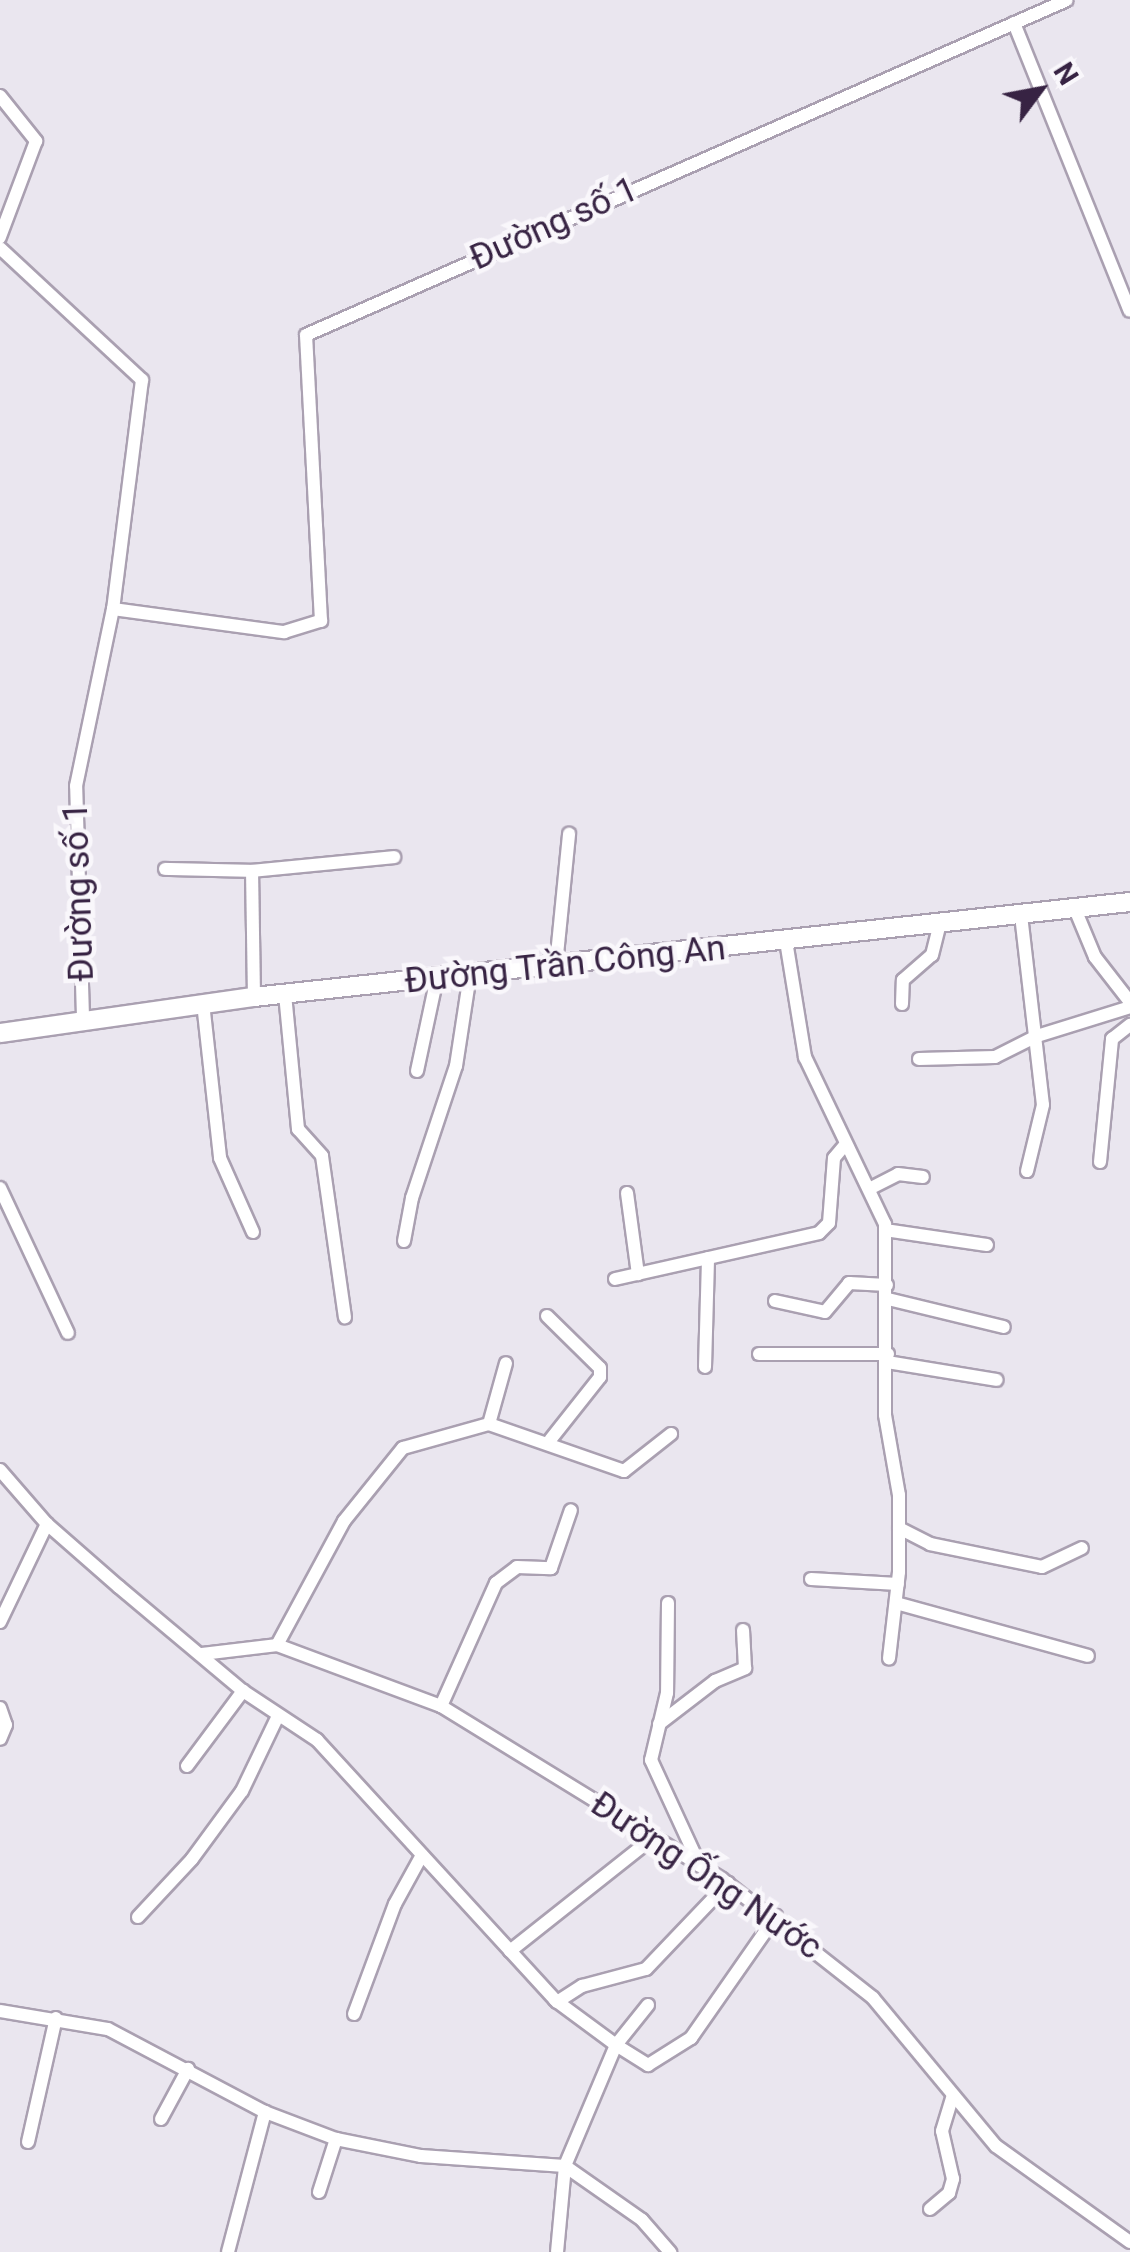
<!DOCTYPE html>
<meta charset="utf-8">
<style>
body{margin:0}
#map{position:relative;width:1130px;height:2252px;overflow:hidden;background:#eae6ef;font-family:Roboto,sans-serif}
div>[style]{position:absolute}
.roads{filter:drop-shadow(2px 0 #aaa0b1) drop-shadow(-2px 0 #aaa0b1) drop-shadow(0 2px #aaa0b1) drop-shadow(0 -2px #aaa0b1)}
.minor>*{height:12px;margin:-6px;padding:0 6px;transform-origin:6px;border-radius:6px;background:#fff}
.secondary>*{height:18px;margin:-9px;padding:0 9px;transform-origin:9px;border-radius:9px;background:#fff}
span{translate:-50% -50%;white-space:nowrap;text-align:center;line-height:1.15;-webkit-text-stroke:9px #f9f7fb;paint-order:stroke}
.street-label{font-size:35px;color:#372343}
.north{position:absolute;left:990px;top:40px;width:100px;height:100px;-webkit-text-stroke:8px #f9f7fb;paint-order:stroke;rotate:58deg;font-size:28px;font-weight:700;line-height:40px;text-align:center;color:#372343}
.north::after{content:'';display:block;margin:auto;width:35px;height:45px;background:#372343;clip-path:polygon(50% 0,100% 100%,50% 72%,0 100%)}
</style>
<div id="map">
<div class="roads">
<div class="minor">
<div style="left:1014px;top:23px;width:310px;rotate:68.1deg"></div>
<div style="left:0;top:96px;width:58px;rotate:51.3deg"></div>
<div style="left:36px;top:141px;width:103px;rotate:110.6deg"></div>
<div style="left:0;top:248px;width:194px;rotate:42.9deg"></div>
<div style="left:142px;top:380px;width:231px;rotate:97.2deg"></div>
<div style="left:165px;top:869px;width:87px;rotate:1.3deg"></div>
<div style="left:1075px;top:909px;width:52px;rotate:67.4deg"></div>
<div style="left:1095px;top:957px;width:57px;rotate:52.1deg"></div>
<div style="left:1021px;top:915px;width:191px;rotate:83.4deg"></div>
<div style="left:1043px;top:1105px;width:68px;rotate:103.6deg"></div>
<div style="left:786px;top:941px;width:118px;rotate:80.7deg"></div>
<div style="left:805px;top:1057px;width:185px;rotate:64.4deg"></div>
<div style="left:885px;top:1224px;width:191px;rotate:90deg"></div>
<div style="left:885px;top:1415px;width:81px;rotate:80.1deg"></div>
<div style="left:899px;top:1495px;width:77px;rotate:90deg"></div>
<div style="left:899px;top:1572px;width:87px;rotate:96.6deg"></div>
<div style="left:556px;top:965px;width:132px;rotate:-84.3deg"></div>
<div style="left:285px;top:994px;width:136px;rotate:84.5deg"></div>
<div style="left:298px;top:1129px;width:36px;rotate:48deg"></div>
<div style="left:322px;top:1156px;width:163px;rotate:81.9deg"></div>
<div style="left:254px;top:997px;width:126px;rotate:-90.9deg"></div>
<div style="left:252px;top:871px;width:143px;rotate:-5.6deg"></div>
<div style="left:203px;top:1003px;width:156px;rotate:83.7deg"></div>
<div style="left:220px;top:1158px;width:81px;rotate:66deg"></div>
<div style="left:902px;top:1004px;width:24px;rotate:-88deg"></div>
<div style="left:903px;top:980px;width:38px;rotate:-41deg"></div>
<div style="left:932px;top:955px;width:32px;rotate:-76deg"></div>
<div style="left:83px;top:1017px;width:231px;rotate:-91.7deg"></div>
<div style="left:76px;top:786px;width:181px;rotate:-78.2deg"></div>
<div style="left:113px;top:609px;width:173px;rotate:7.7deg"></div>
<div style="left:284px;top:632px;width:39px;rotate:-17deg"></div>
<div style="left:321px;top:621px;width:286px;rotate:-93deg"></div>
<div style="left:306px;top:335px;width:831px;rotate:-23.76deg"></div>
<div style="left:919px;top:1059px;width:76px;rotate:-1.5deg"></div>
<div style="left:995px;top:1057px;width:47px;rotate:-26.6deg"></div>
<div style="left:1037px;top:1036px;width:97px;rotate:-17.3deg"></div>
<div style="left:417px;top:1071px;width:95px;rotate:-77.9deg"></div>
<div style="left:1100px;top:1162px;width:124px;rotate:-84.4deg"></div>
<div style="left:1112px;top:1039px;width:23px;rotate:-38deg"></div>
<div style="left:0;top:1188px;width:160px;rotate:64.9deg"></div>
<div style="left:871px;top:1188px;width:30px;rotate:-27deg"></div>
<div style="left:898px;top:1174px;width:25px;rotate:7deg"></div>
<div style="left:627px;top:1193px;width:82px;rotate:82.3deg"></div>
<div style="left:885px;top:1230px;width:103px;rotate:8.4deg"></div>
<div style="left:404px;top:1241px;width:44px;rotate:-79.5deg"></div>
<div style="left:412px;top:1198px;width:139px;rotate:-71.6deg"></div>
<div style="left:456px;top:1066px;width:92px;rotate:-81.3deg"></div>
<div style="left:615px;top:1279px;width:209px;rotate:-12.7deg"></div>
<div style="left:819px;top:1233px;width:14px;rotate:-45deg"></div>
<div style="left:829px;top:1223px;width:65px;rotate:-85.6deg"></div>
<div style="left:834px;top:1158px;width:16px;rotate:-50deg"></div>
<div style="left:888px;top:1299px;width:119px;rotate:13.6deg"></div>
<div style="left:775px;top:1301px;width:51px;rotate:12.4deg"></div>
<div style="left:825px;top:1312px;width:38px;rotate:-50deg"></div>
<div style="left:849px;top:1283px;width:38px;rotate:3deg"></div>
<div style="left:547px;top:1316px;width:74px;rotate:44.5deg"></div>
<div style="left:600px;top:1368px;width:9px;rotate:90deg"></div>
<div style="left:600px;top:1377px;width:80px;rotate:128.4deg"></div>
<div style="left:759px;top:1354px;width:129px"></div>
<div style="left:887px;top:1362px;width:111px;rotate:9.3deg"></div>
<div style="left:705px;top:1367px;width:109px;rotate:-88.4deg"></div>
<div style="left:489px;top:1424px;width:63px;rotate:-74.4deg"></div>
<div style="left:0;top:1470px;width:72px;rotate:49deg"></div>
<div style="left:47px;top:1524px;width:96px;rotate:41.2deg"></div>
<div style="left:119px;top:1587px;width:162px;rotate:40deg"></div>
<div style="left:243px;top:1691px;width:89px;rotate:33.5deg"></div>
<div style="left:317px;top:1740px;width:352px;rotate:47.5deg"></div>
<div style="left:555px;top:2000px;width:76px;rotate:36.4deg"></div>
<div style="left:616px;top:2045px;width:131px;rotate:112.9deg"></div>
<div style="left:565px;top:2166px;width:86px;rotate:95.3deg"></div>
<div style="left:899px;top:1528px;width:35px;rotate:27deg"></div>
<div style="left:930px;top:1544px;width:114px;rotate:11.6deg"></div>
<div style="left:1042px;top:1567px;width:44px;rotate:-25.4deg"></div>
<div style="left:811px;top:1579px;width:87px;rotate:3.3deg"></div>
<div style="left:668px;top:1603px;width:90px;rotate:90.6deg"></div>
<div style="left:667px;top:1693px;width:69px;rotate:103.4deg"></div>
<div style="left:651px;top:1760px;width:117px;rotate:65.2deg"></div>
<div style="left:896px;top:1603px;width:199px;rotate:15.4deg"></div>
<div style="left:0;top:1622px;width:109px;rotate:-64.4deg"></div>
<div style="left:277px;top:1645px;width:141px;rotate:-61.6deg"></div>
<div style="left:344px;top:1521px;width:94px;rotate:-51.1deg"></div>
<div style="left:403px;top:1448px;width:89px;rotate:-15.6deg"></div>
<div style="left:489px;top:1424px;width:143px;rotate:19.2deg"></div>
<div style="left:624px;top:1471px;width:60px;rotate:-38.2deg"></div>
<div style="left:202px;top:1654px;width:76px;rotate:-6.8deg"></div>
<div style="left:277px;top:1645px;width:175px;rotate:20.4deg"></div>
<div style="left:441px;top:1706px;width:330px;rotate:31.6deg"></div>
<div style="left:722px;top:1879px;width:192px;rotate:38.2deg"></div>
<div style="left:873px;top:1998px;width:192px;rotate:50.3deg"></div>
<div style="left:996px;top:2146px;width:165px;rotate:35.6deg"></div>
<div style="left:441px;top:1706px;width:135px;rotate:-65.9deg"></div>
<div style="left:496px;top:1583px;width:26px;rotate:-37deg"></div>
<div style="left:517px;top:1567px;width:34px;rotate:2deg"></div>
<div style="left:551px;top:1568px;width:61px;rotate:-71deg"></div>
<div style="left:0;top:1708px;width:18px;rotate:71deg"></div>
<div style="left:6px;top:1725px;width:15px;rotate:113deg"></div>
<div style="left:659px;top:1724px;width:71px;rotate:-37.5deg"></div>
<div style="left:715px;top:1681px;width:33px;rotate:-23deg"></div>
<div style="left:745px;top:1668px;width:38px;rotate:-93deg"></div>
<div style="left:187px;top:1766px;width:94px;rotate:-53.3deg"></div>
<div style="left:138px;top:1917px;width:79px;rotate:-47deg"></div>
<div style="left:192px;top:1859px;width:84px;rotate:-53.7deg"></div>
<div style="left:242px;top:1791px;width:83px;rotate:-64.4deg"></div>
<div style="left:510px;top:1951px;width:184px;rotate:-38.4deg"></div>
<div style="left:557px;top:2002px;width:30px;rotate:-33deg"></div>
<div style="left:582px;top:1986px;width:66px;rotate:-14.9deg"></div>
<div style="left:646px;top:1969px;width:119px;rotate:-46.4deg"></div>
<div style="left:648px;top:2005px;width:51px;rotate:128.7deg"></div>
<div style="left:616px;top:2045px;width:38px;rotate:32deg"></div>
<div style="left:648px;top:2065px;width:51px;rotate:-32.1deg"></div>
<div style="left:691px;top:2038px;width:149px;rotate:-55.1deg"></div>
<div style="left:0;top:2011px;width:109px;rotate:9.5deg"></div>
<div style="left:108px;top:2029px;width:178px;rotate:27.9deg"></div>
<div style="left:265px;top:2112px;width:76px;rotate:20.8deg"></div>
<div style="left:336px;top:2139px;width:87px;rotate:11.3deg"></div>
<div style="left:421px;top:2156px;width:144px;rotate:4deg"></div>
<div style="left:565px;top:2166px;width:94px;rotate:35deg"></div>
<div style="left:642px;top:2220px;width:43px;rotate:48.8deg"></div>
<div style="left:354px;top:2014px;width:117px;rotate:-69.6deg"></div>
<div style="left:395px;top:1904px;width:56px;rotate:-61.1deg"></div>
<div style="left:161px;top:2119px;width:57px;rotate:-61.6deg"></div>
<div style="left:28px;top:2142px;width:127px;rotate:-77.3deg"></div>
<div style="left:319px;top:2192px;width:56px;rotate:-72.2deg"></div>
<div style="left:930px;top:2209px;width:25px;rotate:-40deg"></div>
<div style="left:949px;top:2193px;width:15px;rotate:-74deg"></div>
<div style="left:953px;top:2179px;width:49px;rotate:-102.9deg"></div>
<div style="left:942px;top:2131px;width:37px;rotate:-73deg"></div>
<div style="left:228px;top:2252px;width:145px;rotate:-75.2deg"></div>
</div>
<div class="secondary">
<div style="left:0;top:1033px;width:257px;rotate:-8.1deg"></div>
<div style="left:254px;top:997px;width:881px;rotate:-6.19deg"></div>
</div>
</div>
<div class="street-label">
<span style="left:554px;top:224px;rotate:-24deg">Đường số 1</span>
<span style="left:79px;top:892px;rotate:-92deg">Đường số 1</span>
<span style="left:565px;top:965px;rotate:-6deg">Đường Trần Công An</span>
<span style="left:706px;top:1876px;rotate:34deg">Đường Ống Nước</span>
</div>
<div class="north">N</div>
</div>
